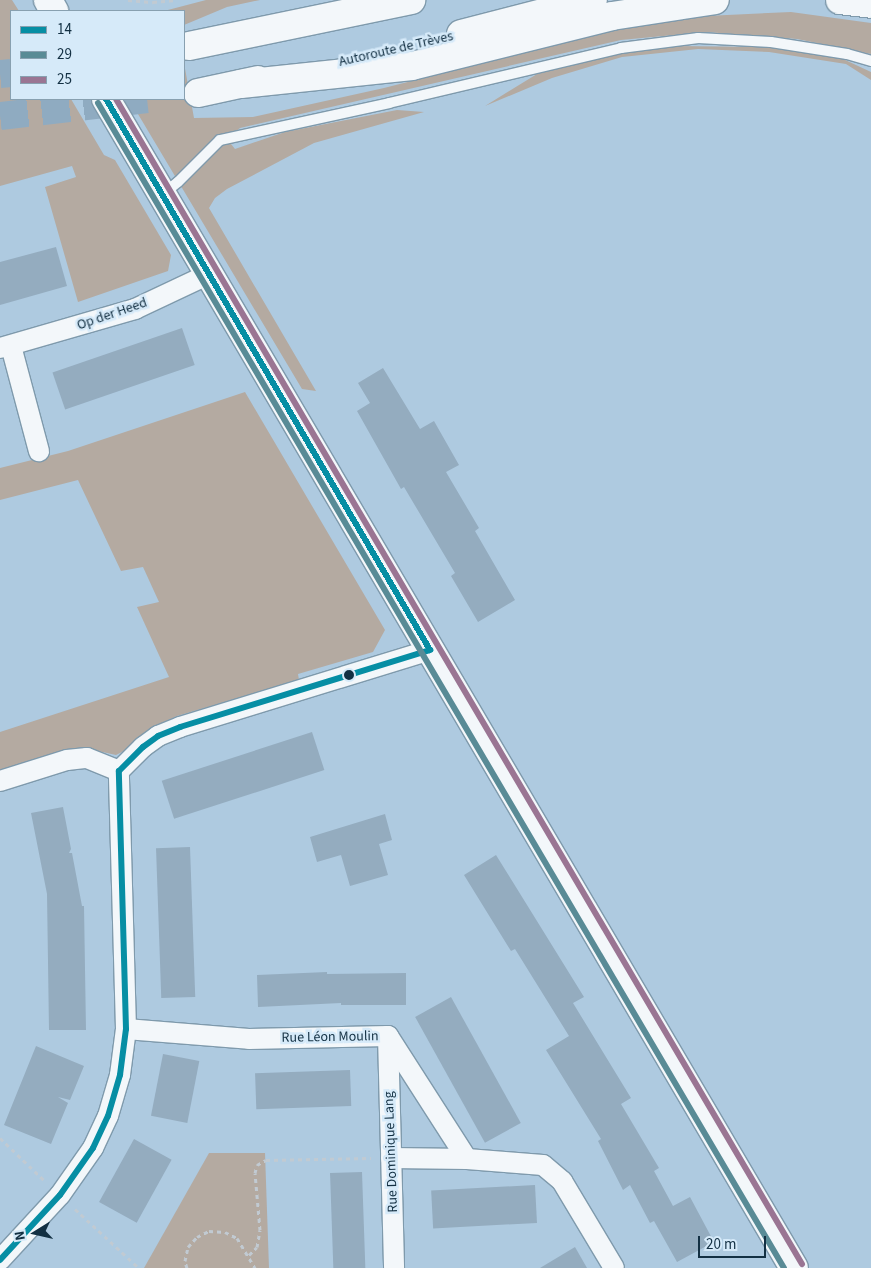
<!DOCTYPE html>
<meta charset="utf-8">
<style>
body{margin:0}
#map{position:relative;width:871px;height:1268px;overflow:hidden;background:#aecae0;font-family:"Source Sans 3",sans-serif}
div>[style]{position:absolute}
.green>*{inset:0;background:#b4aaa1}
.building>*{inset:0;background:#94acbf;transform-origin:0 0}
.motorway-tunnel>*{height:28px;margin-top:-14px;transform-origin:0;background:repeating-linear-gradient(90deg,#8fabc1 0 28px,transparent 0 42px)}
.path>*{height:3px;margin-top:-1.5px;transform-origin:0;background:repeating-linear-gradient(90deg,#c1cad2 0 4px,transparent 0 8px)}
.roads{filter:drop-shadow(1px 0 #7f9aac) drop-shadow(-1px 0 #7f9aac) drop-shadow(0 1px #7f9aac) drop-shadow(0 -1px #7f9aac)}
.service>*{height:10px;margin:-5px;padding:0 5px;transform-origin:5px;border-radius:5px;background:#f3f7fa}
.minor>*{height:20px;margin:-10px;padding:0 10px;transform-origin:10px;border-radius:10px;background:#f3f7fa}
.primary>*{height:28px;margin:-14px;padding:0 14px;transform-origin:14px;border-radius:14px;background:#f3f7fa}
.motorway>*{height:28px;margin:-14px;padding:0 14px;transform-origin:14px;border-radius:14px;background:#f3f7fa}
.bus-1>*{height:6px;margin:-3px;padding:0 3px;transform-origin:3px;border-radius:3px;background:#068ea4}
.bus-2>*{height:6px;margin:-3px;padding:0 3px;transform-origin:3px;border-radius:3px;background:#598b96}
.bus-3>*{height:6px;margin:-3px;padding:0 3px;transform-origin:3px;border-radius:3px;background:#9a7593}
.dots>*{width:14px;height:14px;translate:-50% -50%;box-sizing:border-box;border:2px solid #d6eaf9;border-radius:50%}
span{translate:-50% -50%;white-space:nowrap;text-align:center;line-height:1.15;-webkit-text-stroke:5px #d6eaf9;paint-order:stroke}
.street-label{font-size:14px;color:#133043}
.legend{position:absolute;left:10px;top:10px;width:175px;height:90px;box-sizing:border-box;background:#d6eaf9;border:1px solid #88a0b0;margin:0;padding:6px 9px;list-style:none;font-size:15px;color:#133043}
.legend li{display:flex;align-items:center;gap:10px;height:25px}
.legend b{width:25px;border:1px solid #88a0b0}
.north{position:absolute;left:10px;top:1208px;width:50px;height:50px;-webkit-text-stroke:4px #d6eaf9;paint-order:stroke;rotate:260deg;font-size:14px;font-weight:700;line-height:20px;text-align:center;color:#133043}
.north::after{content:'';display:block;margin:auto;width:18px;height:22px;background:#133043;clip-path:polygon(50% 0,100% 100%,50% 72%,0 100%)}
.scale{position:absolute;left:698px;top:1236px;width:68px;height:22px;box-sizing:border-box;border:2px solid #133043;border-top:0;padding-left:6px;font-size:15px;line-height:18px;white-space:nowrap;color:#133043;-webkit-text-stroke:4px #d6eaf9;paint-order:stroke}
</style>
<div id="map">
<div class="green">
<div style="clip-path:polygon(0 0,12px 0,19px 11px,11px 11px,11px 99px,71px 99px,104px 155px,115px 160px,171px 255px,168px 271px,78px 302px,45px 187px,76px 177px,72px 166px,0 186px)"></div>
<div style="clip-path:polygon(206px 0,260px 0,227px 7px,184px 25px,184px 11px,164px 11px)"></div>
<div style="clip-path:polygon(791px 12px,871px 23px,871px 54px,797px 39px,706px 32px,621px 40px,240px 128px,227px 139px,235px 149px,285px 132px,397px 110px,424px 112px,314px 143px,227px 189px,215px 198px,209px 208px,316px 391px,302px 389px,129px 99px,184px 99px,184px 63px,194px 118px,253px 117px,384px 88px,624px 27px,706px 16px)"></div>
<div style="clip-path:polygon(675px 46px,764px 47px,843px 59px,871px 72px,871px 80px,846px 64px,769px 52px,698px 49px,622px 57px,552px 78px,485px 106px,537px 74px,620px 54px)"></div>
<div style="clip-path:polygon(245px 392px,385px 630px,373px 652px,298px 674px,299px 680px,177px 716px,153px 727px,126px 750px,116px 755px,89px 749px,0 771px,0 732px,169px 677px,137px 607px,159px 602px,143px 567px,121px 571px,78px 480px,0 500px,0 468px,68px 451px)"></div>
<div style="clip-path:polygon(209px 1153px,265px 1153px,269px 1268px,144px 1268px)"></div>
</div>
<div class="building">
<div style="clip-path:polygon(56px 247px,67px 286px,0 305px,0 262px)"></div>
<div style="left:182px;top:328px;width:39px;height:137px;rotate:71deg"></div>
<div style="clip-path:polygon(383px 368px,420px 429px,434px 421px,459px 465px,446px 472px,479px 528px,475px 531px,515px 600px,478px 622px,451px 576px,455px 573px,404px 487px,401px 489px,357px 411px,370px 403px,358px 383px)"></div>
<div style="left:312px;top:732px;width:40px;height:158px;rotate:72deg"></div>
<div style="clip-path:polygon(63px 807px,71px 849px,69px 853px,72px 853px,82px 906px,84px 906px,86px 1030px,49px 1030px,47px 894px,31px 813px)"></div>
<div style="clip-path:polygon(385px 814px,392px 840px,379px 844px,388px 875px,350px 886px,341px 855px,317px 862px,310px 837px)"></div>
<div style="left:190px;top:847px;width:150px;height:34px;rotate:88deg"></div>
<div style="clip-path:polygon(496px 855px,584px 997px,573px 1003px,631px 1098px,621px 1104px,659px 1168px,654px 1171px,673px 1206px,690px 1197px,714px 1242px,677px 1262px,654px 1221px,650px 1223px,630px 1185px,623px 1190px,598px 1141px,601px 1139px,546px 1050px,569px 1036px,515px 949px,511px 951px,464px 875px)"></div>
<div style="clip-path:polygon(327px 972px,327px 974px,406px 973px,406px 1005px,341px 1005px,341px 1003px,258px 1007px,257px 975px)"></div>
<div style="left:451px;top:997px;width:144px;height:41px;rotate:61deg"></div>
<div style="clip-path:polygon(36px 1046px,84px 1066px,70px 1100px,58px 1097px,68px 1103px,51px 1144px,4px 1125px)"></div>
<div style="left:163px;top:1054px;width:37px;height:63px;rotate:11deg"></div>
<div style="left:350px;top:1070px;width:36px;height:95px;rotate:88deg"></div>
<div style="left:134px;top:1139px;width:43px;height:72px;rotate:29deg"></div>
<div style="left:362px;top:1172px;width:96px;height:32px;rotate:88deg"></div>
<div style="left:535px;top:1185px;width:38px;height:104px;rotate:87deg"></div>
<div style="clip-path:polygon(575px 1247px,587px 1268px,540px 1268px)"></div>
</div>
<div class="motorway-tunnel">
<div style="left:0;top:74px;width:11px;rotate:-5deg"></div>
<div style="left:0;top:116px;width:148px;rotate:-6.6deg"></div>
</div>
<div class="path">
<div style="left:128px;top:0;width:25px;rotate:5deg"></div>
<div style="left:153px;top:2px;width:23px;rotate:-5deg"></div>
<div style="left:0;top:1138px;width:62px;rotate:43.7deg"></div>
<div style="left:75px;top:1209px;width:87px;rotate:42.7deg"></div>
<div style="left:249px;top:1255px;width:11px;rotate:-45deg"></div>
<div style="left:257px;top:1247px;width:17px;rotate:-80deg"></div>
<div style="left:260px;top:1230px;width:57px;rotate:-95deg"></div>
<div style="left:255px;top:1173px;width:8px;rotate:-76deg"></div>
<div style="left:257px;top:1165px;width:10px;rotate:-29deg"></div>
<div style="left:266px;top:1160px;width:105px;rotate:-1.1deg"></div>
<div style="left:187px;top:1268px;width:7px;rotate:-106deg"></div>
<div style="left:185px;top:1261px;width:14px;rotate:-78deg"></div>
<div style="left:188px;top:1247px;width:13px;rotate:-48deg"></div>
<div style="left:197px;top:1237px;width:13px;rotate:-27deg"></div>
<div style="left:209px;top:1231px;width:16px;rotate:4deg"></div>
<div style="left:225px;top:1232px;width:13px;rotate:27deg"></div>
<div style="left:237px;top:1238px;width:35px;rotate:59deg"></div>
</div>
<div class="roads">
<div class="service">
<div style="left:163px;top:194px;width:19px;rotate:-39deg"></div>
<div style="left:178px;top:182px;width:59px;rotate:-45deg"></div>
<div style="left:220px;top:140px;width:173px;rotate:-12.3deg"></div>
<div style="left:389px;top:103px;width:238px;rotate:-13.3deg"></div>
<div style="left:621px;top:48px;width:78px;rotate:-7.4deg"></div>
<div style="left:698px;top:38px;width:73px;rotate:3.1deg"></div>
<div style="left:771px;top:42px;width:77px;rotate:9deg"></div>
<div style="left:847px;top:54px;width:25px;rotate:16deg"></div>
</div>
<div class="minor">
<div style="left:11px;top:346px;width:109px;rotate:75.1deg"></div>
<div style="left:0;top:348px;width:141px;rotate:-16.1deg"></div>
<div style="left:135px;top:309px;width:82px;rotate:-25.3deg"></div>
<div style="left:0;top:781px;width:70px;rotate:-17.4deg"></div>
<div style="left:67px;top:760px;width:20px;rotate:-6deg"></div>
<div style="left:87px;top:758px;width:35px;rotate:22deg"></div>
<div style="left:126px;top:1029px;width:123px;rotate:4.6deg"></div>
<div style="left:249px;top:1039px;width:139px;rotate:-1.2deg"></div>
<div style="left:388px;top:1036px;width:146px;rotate:57.3deg"></div>
<div style="left:388px;top:1036px;width:232px;rotate:88.5deg"></div>
<div style="left:391px;top:1158px;width:76px;rotate:0.8deg"></div>
<div style="left:467px;top:1159px;width:76px;rotate:4.5deg"></div>
<div style="left:543px;top:1165px;width:25px;rotate:40deg"></div>
<div style="left:562px;top:1181px;width:101px;rotate:59.1deg"></div>
<div style="left:0;top:1260px;width:88px;rotate:-47.3deg"></div>
<div style="left:60px;top:1195px;width:57px;rotate:-54.9deg"></div>
<div style="left:93px;top:1148px;width:35px;rotate:-65deg"></div>
<div style="left:108px;top:1116px;width:43px;rotate:-73.7deg"></div>
<div style="left:120px;top:1075px;width:46px;rotate:-82.6deg"></div>
<div style="left:126px;top:1029px;width:258px;rotate:-91.6deg"></div>
<div style="left:119px;top:771px;width:34px;rotate:-45deg"></div>
<div style="left:143px;top:747px;width:19px;rotate:-36deg"></div>
<div style="left:158px;top:736px;width:24px;rotate:-22deg"></div>
<div style="left:180px;top:727px;width:262px;rotate:-17.1deg"></div>
</div>
<div class="primary">
<div style="left:48px;top:0;width:13px;rotate:61deg"></div>
<div style="left:106px;top:99px;width:1356px;rotate:59.52deg"></div>
</div>
<div class="motorway">
<div style="left:840px;top:0;width:31px;rotate:7deg"></div>
<div style="left:461px;top:34px;width:136px;rotate:-14.4deg"></div>
<div style="left:189px;top:46px;width:227px;rotate:-11.7deg"></div>
<div style="left:241px;top:84px;width:172px;rotate:-6deg"></div>
<div style="left:412px;top:66px;width:206px;rotate:-14deg"></div>
<div style="left:612px;top:16px;width:104px;rotate:-8.8deg"></div>
<div style="left:198px;top:93px;width:61px;rotate:-12.2deg"></div>
</div>
</div>
<div class="bus-1">
<div style="left:106px;top:99px;width:639px;rotate:59.54deg"></div>
<div style="left:0;top:1260px;width:88px;rotate:-47.3deg"></div>
<div style="left:60px;top:1195px;width:57px;rotate:-54.9deg"></div>
<div style="left:93px;top:1148px;width:35px;rotate:-65deg"></div>
<div style="left:108px;top:1116px;width:43px;rotate:-73.7deg"></div>
<div style="left:120px;top:1075px;width:46px;rotate:-82.6deg"></div>
<div style="left:126px;top:1029px;width:258px;rotate:-91.6deg"></div>
<div style="left:119px;top:771px;width:34px;rotate:-45deg"></div>
<div style="left:143px;top:747px;width:19px;rotate:-36deg"></div>
<div style="left:158px;top:736px;width:24px;rotate:-22deg"></div>
<div style="left:180px;top:727px;width:262px;rotate:-17.1deg"></div>
</div>
<div class="bus-2">
<div style="left:98px;top:103px;width:1352px;rotate:59.51deg"></div>
</div>
<div class="bus-3">
<div style="left:116px;top:99px;width:1352px;rotate:59.51deg"></div>
</div>
<div class="dots">
<div style="left:349px;top:675px;background:#133043"></div>
</div>
<div class="street-label">
<span style="left:396px;top:49px;rotate:-13deg">Autoroute de Trèves</span>
<span style="left:112px;top:314px;rotate:-19deg">Op der Heed</span>
<span style="left:330px;top:1037px;rotate:-1deg">Rue Léon Moulin</span>
<span style="left:391px;top:1152px;rotate:-92deg">Rue Dominique Lang</span>
</div>
<ul class="legend">
<li><b style="height:6px;background:#068ea4"></b>14</li>
<li><b style="height:6px;background:#598b96"></b>29</li>
<li><b style="height:6px;background:#9a7593"></b>25</li>
</ul>
<div class="north">N</div>
<div class="scale">20 m</div>
</div>
